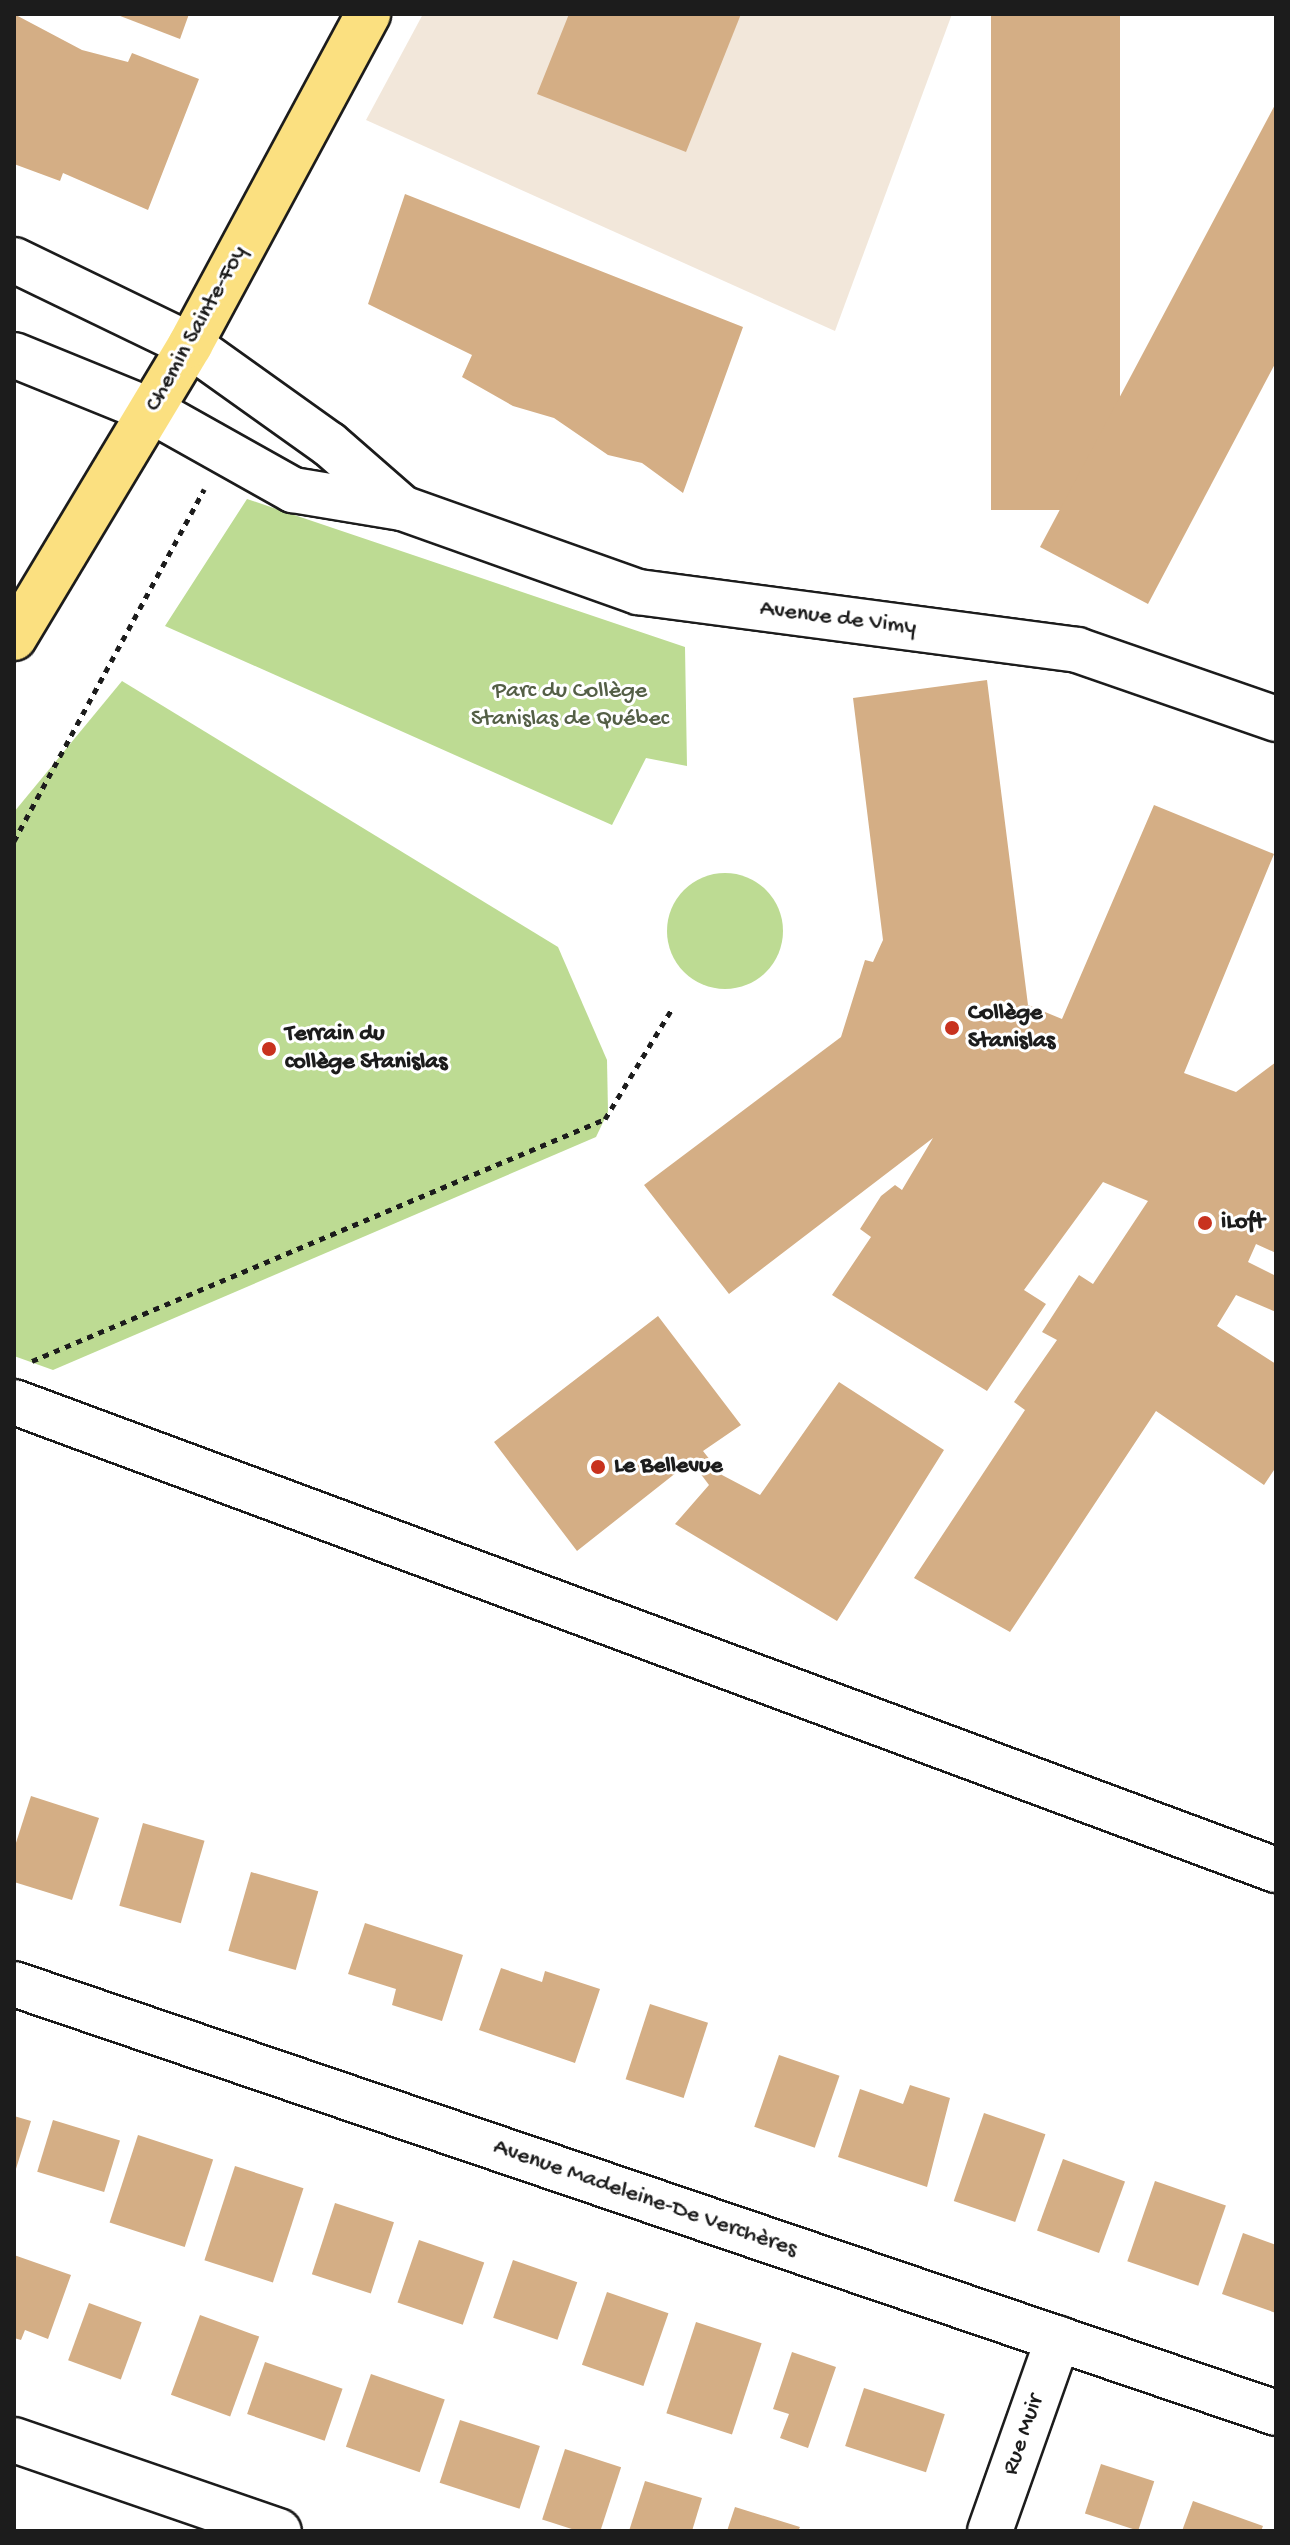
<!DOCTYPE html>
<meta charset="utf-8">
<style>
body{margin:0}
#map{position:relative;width:1290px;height:2545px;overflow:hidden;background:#fff;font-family:"Gochi Hand",sans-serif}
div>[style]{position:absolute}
.built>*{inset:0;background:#f2e7da}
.green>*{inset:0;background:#bddb93}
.round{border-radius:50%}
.building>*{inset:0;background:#d4ae85;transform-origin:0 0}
.path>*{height:5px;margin-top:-2.5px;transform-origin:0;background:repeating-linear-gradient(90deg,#1c1c1c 0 6px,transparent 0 12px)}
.roads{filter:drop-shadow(2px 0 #1c1c1c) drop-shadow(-2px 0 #1c1c1c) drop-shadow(0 2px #1c1c1c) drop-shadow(0 -2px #1c1c1c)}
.minor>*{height:44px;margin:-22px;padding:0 22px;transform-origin:22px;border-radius:22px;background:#fff}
.major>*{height:44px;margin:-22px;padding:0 22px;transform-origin:22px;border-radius:22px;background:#fbe080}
.dots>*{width:22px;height:22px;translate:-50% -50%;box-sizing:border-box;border:4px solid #fff;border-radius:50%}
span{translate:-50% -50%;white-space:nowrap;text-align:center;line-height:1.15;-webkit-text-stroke:6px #fff;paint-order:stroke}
.street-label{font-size:24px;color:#1c1c1c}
.park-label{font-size:24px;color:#545f46}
.poi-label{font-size:24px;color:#1c1c1c;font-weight:700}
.left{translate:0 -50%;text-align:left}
.frame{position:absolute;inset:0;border:16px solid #1c1c1c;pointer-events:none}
</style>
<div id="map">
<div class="built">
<div style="clip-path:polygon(423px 14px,952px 14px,835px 331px,366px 120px)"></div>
</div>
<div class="green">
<div style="clip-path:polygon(247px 499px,685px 647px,687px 766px,646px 758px,612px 825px,165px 626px)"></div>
<div style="clip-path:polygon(122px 681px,558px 947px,607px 1060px,608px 1112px,596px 1137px,53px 1370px,14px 1356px,14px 812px)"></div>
<div class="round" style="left:667px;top:873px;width:116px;height:116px"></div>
</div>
<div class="building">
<div style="clip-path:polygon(14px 14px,82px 50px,128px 62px,132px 53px,199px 79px,148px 210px,63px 173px,60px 181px,14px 164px)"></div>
<div style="clip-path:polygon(115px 14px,189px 14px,180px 39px)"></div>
<div style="clip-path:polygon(569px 14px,741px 14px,686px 152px,537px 94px)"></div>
<div style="left:991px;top:14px;width:129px;height:496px"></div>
<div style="clip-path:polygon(1276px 103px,1276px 362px,1148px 604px,1040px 547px)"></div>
<div style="clip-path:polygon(405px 194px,743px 327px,683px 493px,642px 463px,608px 455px,554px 418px,513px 406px,462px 377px,472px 355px,368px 304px)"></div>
<div style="clip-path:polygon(987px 680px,1028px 1005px,1062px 1019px,1154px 805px,1274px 854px,1184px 1073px,1236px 1092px,1276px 1062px,1276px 1253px,1256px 1244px,1248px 1262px,1276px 1276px,1276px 1312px,1236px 1295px,1217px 1326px,1276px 1364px,1276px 1467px,1264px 1485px,1156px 1411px,1010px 1632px,914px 1578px,1025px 1410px,1014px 1402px,1057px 1340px,1042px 1332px,1079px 1275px,1093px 1284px,1148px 1201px,1103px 1182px,1024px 1290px,1046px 1304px,987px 1391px,832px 1295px,871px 1237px,860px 1229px,881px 1196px,895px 1185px,902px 1190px,933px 1138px,729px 1294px,644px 1185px,841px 1037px,865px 960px,873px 962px,883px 940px,853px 698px)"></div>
<div style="clip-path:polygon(658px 1316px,741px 1425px,703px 1451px,722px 1475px,760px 1495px,839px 1382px,944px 1450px,837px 1621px,675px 1524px,709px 1485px,691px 1461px,577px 1551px,494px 1442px)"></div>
<div style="clip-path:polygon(31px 1796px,99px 1818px,72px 1900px,14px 1882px,14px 1849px)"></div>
<div style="left:143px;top:1823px;width:64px;height:86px;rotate:16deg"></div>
<div style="left:251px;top:1872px;width:70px;height:82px;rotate:16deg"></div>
<div style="clip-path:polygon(365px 1923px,463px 1955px,442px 2021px,392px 2005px,396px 1989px,348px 1974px)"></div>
<div style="clip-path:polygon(501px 1968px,542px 1982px,545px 1971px,600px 1989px,575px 2063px,479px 2030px)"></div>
<div style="left:650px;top:2004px;width:61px;height:79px;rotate:18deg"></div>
<div style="left:779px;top:2055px;width:64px;height:76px;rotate:19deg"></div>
<div style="clip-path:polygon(910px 2085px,950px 2098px,927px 2187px,838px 2157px,860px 2089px,903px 2104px)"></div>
<div style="left:984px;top:2113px;width:65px;height:93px;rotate:19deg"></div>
<div style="clip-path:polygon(14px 2116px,31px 2121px,15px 2172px,14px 2172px)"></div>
<div style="left:53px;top:2120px;width:70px;height:54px;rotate:17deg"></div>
<div style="left:138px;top:2135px;width:79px;height:92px;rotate:18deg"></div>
<div style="left:1063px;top:2159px;width:66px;height:76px;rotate:20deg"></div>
<div style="left:235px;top:2166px;width:72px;height:99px;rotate:18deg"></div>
<div style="left:1155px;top:2181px;width:75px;height:85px;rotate:19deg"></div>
<div style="left:335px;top:2203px;width:62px;height:75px;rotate:18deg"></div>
<div style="clip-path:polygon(1243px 2233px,1276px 2245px,1276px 2313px,1222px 2294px)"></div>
<div style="left:419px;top:2240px;width:69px;height:66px;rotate:19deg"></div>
<div style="clip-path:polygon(14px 2255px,71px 2275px,48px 2339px,25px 2330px,21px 2340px,14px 2338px)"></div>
<div style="left:513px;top:2260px;width:68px;height:61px;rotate:19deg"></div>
<div style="left:607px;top:2292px;width:65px;height:77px;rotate:19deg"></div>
<div style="left:89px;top:2303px;width:56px;height:61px;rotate:20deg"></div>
<div style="left:200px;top:2315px;width:63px;height:85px;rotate:20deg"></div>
<div style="left:696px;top:2322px;width:69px;height:96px;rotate:18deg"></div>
<div style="clip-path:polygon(792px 2352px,836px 2367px,808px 2448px,780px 2438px,789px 2414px,773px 2409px)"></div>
<div style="left:265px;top:2362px;width:82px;height:55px;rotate:19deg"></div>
<div style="left:371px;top:2374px;width:78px;height:77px;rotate:19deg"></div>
<div style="left:864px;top:2388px;width:85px;height:61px;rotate:18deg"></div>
<div style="left:460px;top:2420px;width:84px;height:66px;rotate:18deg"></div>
<div style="left:565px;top:2449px;width:59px;height:74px;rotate:18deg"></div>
<div style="left:1101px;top:2464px;width:56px;height:52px;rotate:18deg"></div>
<div style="clip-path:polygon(645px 2481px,702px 2498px,692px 2531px,629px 2531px)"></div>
<div style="clip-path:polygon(1193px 2501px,1263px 2526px,1261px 2531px,1182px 2531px)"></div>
<div style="clip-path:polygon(735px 2507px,800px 2527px,798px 2531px,727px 2531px)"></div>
</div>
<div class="path">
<div style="left:14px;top:841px;width:400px;rotate:-61.6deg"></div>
<div style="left:32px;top:1361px;width:622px;rotate:-22.9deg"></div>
<div style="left:605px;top:1119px;width:129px;rotate:-58.7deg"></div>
</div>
<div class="roads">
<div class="minor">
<div style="left:14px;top:260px;width:195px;rotate:25.8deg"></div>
<div style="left:190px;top:345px;width:171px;rotate:35.5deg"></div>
<div style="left:329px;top:444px;width:97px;rotate:41.2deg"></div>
<div style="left:14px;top:355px;width:149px;rotate:22.1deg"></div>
<div style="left:152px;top:411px;width:162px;rotate:29.3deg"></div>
<div style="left:293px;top:490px;width:110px;rotate:9.4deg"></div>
<div style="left:402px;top:508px;width:251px;rotate:19.6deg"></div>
<div style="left:638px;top:592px;width:443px;rotate:7.5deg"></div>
<div style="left:1077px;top:650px;width:211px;rotate:19.1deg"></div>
<div style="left:14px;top:1402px;width:1346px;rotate:20.35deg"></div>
<div style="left:14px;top:1984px;width:1333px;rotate:18.77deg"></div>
<div style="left:14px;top:2440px;width:280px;rotate:19deg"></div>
<div style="left:990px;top:2531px;width:204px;rotate:-70.5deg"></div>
</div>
<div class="major">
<div style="left:14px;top:638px;width:342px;rotate:-59deg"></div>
<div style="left:190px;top:345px;width:376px;rotate:-61.7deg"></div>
</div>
</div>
<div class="dots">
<div style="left:952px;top:1028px;background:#c8321e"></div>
<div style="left:269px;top:1049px;background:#c8321e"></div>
<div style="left:1205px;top:1223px;background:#c8321e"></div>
<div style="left:598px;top:1467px;background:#c8321e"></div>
</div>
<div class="street-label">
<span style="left:197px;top:329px;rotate:-61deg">Chemin Sainte-Foy</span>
<span style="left:838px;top:619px;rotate:7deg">Avenue de Vimy</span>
<span style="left:645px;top:2199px;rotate:19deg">Avenue Madeleine-De Verchères</span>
<span style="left:1024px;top:2435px;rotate:-71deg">Rue Muir</span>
</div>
<div class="park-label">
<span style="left:570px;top:706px">Parc du Collège<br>Stanislas de Québec</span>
</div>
<div class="poi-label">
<span class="left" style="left:968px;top:1028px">Collège<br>Stanislas</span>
<span class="left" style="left:285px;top:1049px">Terrain du<br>collège Stanislas</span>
<span class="left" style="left:1221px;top:1223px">iLoft</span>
<span class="left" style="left:614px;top:1467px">Le Bellevue</span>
</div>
<div class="frame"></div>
</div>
